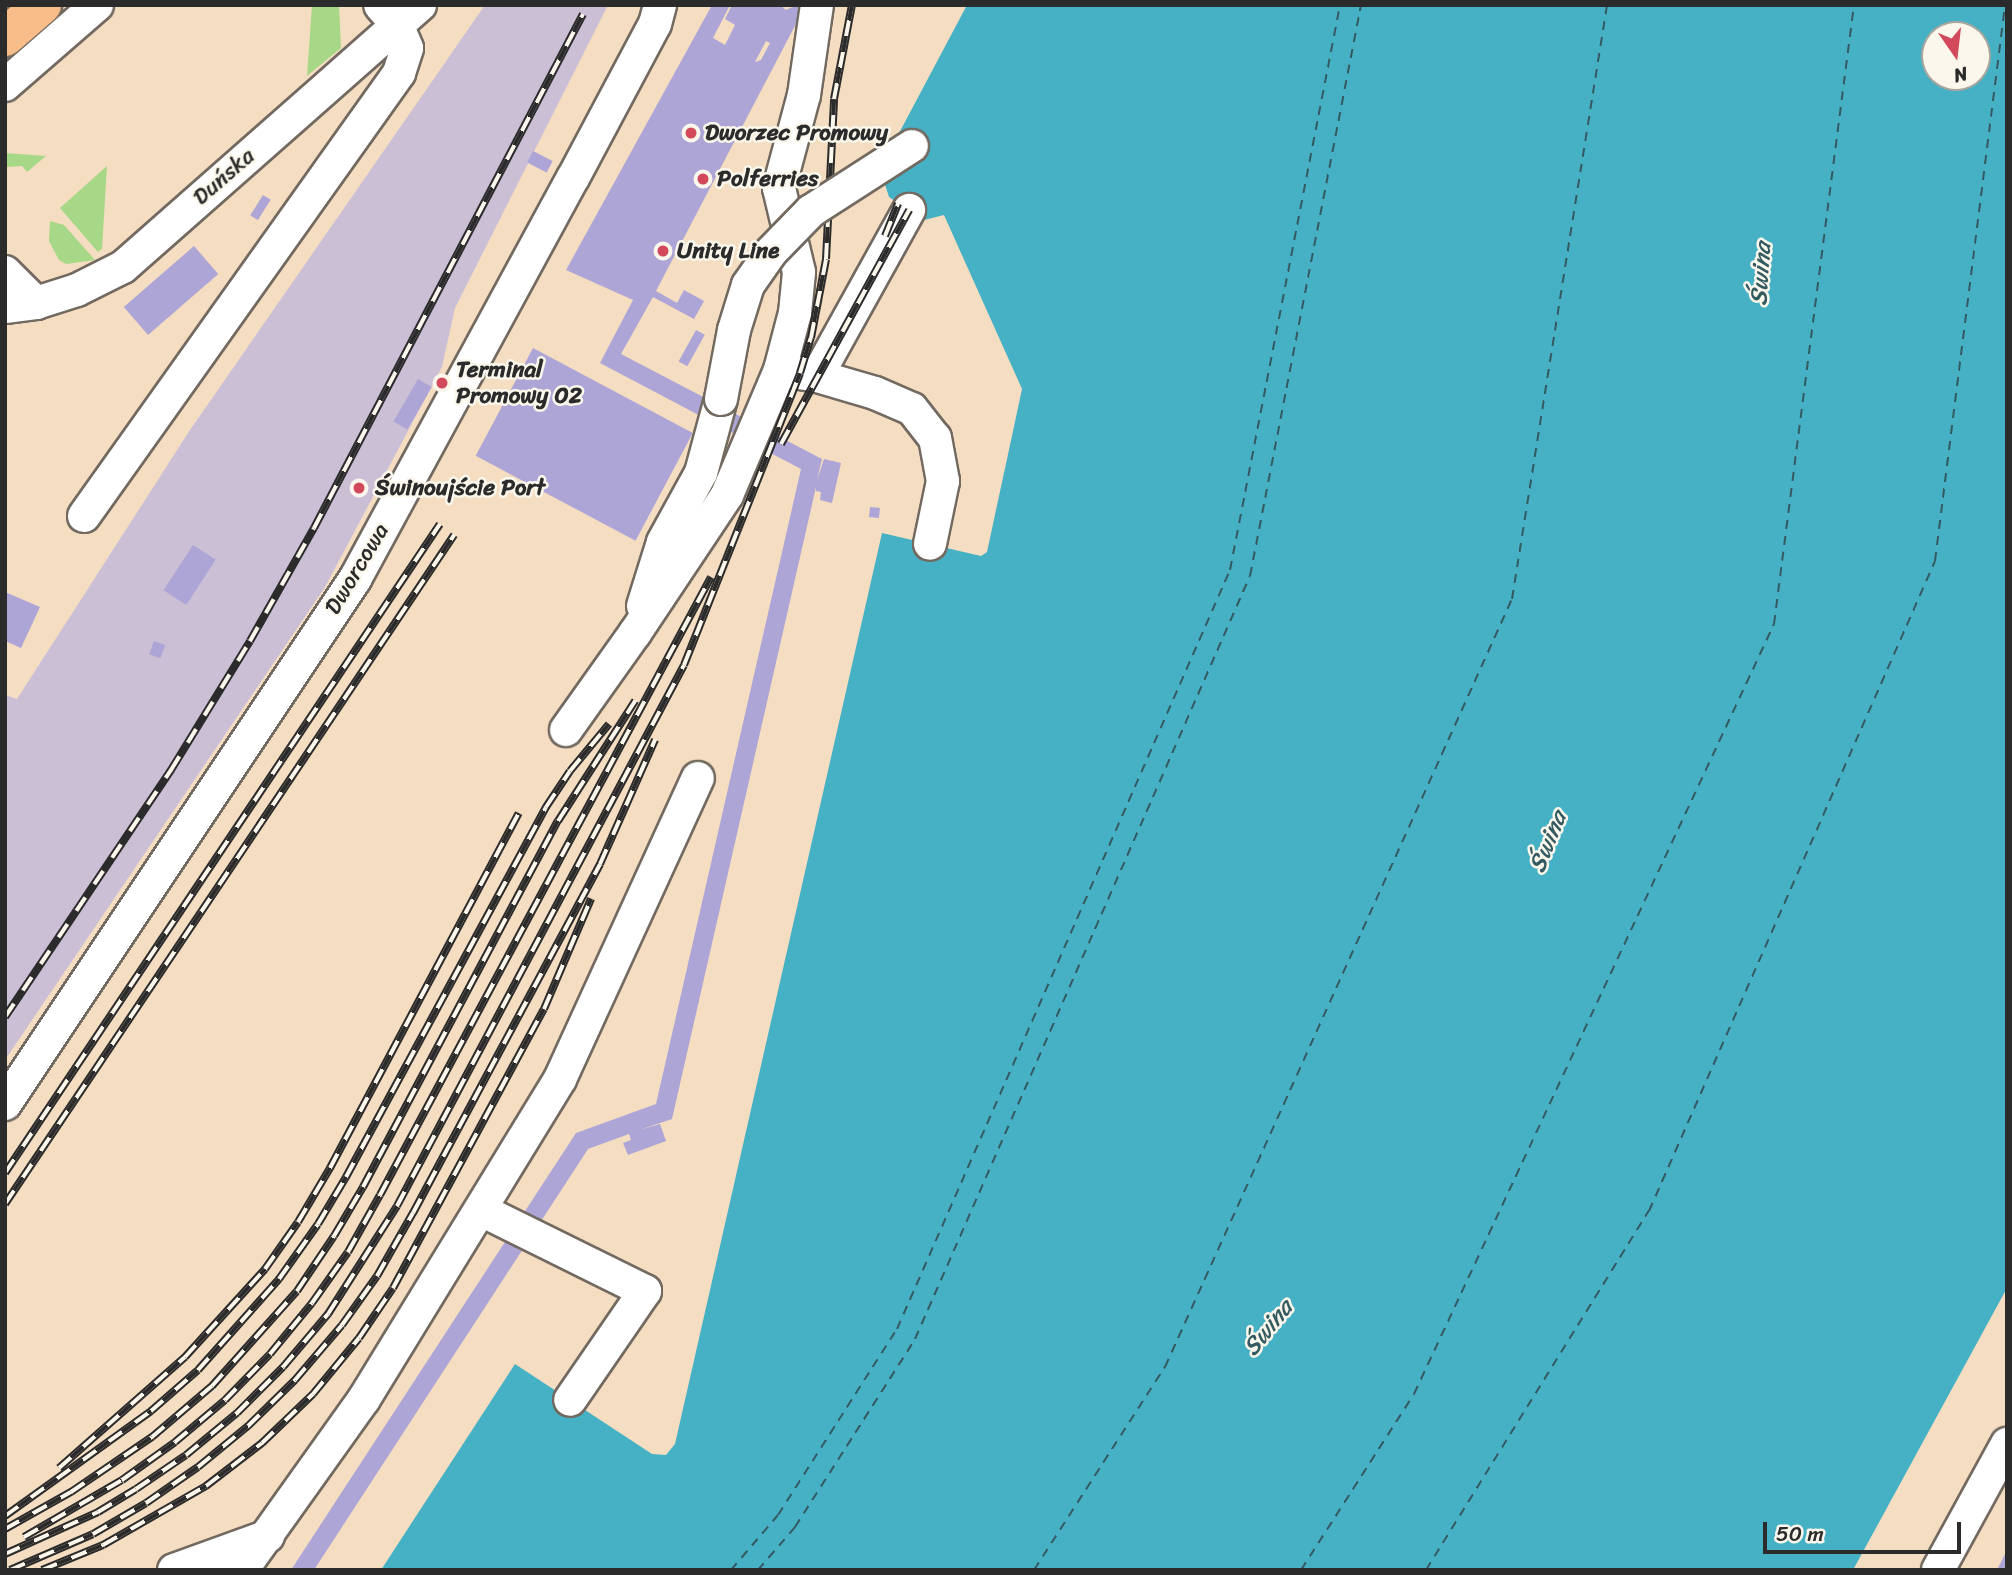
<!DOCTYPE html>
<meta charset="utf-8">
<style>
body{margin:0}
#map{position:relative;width:2012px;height:1575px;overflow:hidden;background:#f5ddc2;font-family:Sriracha,sans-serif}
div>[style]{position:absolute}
.industrial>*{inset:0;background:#cbbfd5}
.green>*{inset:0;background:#a7d887}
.water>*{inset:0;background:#46b1c4}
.ferry>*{height:2px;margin-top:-1px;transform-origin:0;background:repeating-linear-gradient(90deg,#345a61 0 9px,transparent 0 16px)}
.building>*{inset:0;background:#ada5d6;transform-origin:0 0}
.roads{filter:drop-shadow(2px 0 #726960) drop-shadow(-2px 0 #726960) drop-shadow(0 2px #726960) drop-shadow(0 -2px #726960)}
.minor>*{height:32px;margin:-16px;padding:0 16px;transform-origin:16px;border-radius:16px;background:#fff}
.highway>*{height:38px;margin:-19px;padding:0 19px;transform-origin:19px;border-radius:19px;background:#f8bd89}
.rail>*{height:8px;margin-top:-4px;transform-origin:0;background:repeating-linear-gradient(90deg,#fbf7ec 0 16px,#2b2b2b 0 32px);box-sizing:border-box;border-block:2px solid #2b2b2b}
.bridges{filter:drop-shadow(2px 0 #726960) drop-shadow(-2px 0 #726960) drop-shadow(0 2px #726960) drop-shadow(0 -2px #726960)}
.minor-bridge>*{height:32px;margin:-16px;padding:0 16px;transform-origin:16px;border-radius:16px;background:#fff}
.dots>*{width:19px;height:19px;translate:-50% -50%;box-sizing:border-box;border:4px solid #fbf7ec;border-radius:50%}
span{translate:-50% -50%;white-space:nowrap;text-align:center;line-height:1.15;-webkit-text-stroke:5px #fbf7ec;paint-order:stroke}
.poi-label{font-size:23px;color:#2b2b2b;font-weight:700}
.left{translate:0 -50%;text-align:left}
.street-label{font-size:23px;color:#2b2b2b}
.water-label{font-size:24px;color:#345a61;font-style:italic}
.frame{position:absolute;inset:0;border:7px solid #2b2b2b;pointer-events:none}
.north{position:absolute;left:1921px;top:21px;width:70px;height:70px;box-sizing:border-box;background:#fbf7ec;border:2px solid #a8a59f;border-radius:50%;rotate:166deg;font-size:19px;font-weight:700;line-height:28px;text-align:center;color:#2b2b2b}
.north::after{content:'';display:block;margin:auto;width:24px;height:32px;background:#d1495b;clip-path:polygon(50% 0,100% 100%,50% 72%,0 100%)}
.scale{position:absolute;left:1763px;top:1522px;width:198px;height:32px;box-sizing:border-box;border:4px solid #2b2b2b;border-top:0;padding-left:9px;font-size:21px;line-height:24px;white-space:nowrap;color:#2b2b2b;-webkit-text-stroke:5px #fbf7ec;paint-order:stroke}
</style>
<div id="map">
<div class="industrial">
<div style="clip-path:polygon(485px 5px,608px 5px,455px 308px,442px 367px,325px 587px,5px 1060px,5px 695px,17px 699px,190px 430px)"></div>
</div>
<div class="green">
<div style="clip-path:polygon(312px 5px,339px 5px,341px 48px,307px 76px)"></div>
<div style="clip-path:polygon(5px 153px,46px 156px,27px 172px,22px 166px,5px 167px)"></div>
<div style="clip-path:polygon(107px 166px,102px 249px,98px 252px,60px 208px)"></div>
<div style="clip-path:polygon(50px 221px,64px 225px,95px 260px,66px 264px,59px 260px,49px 241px)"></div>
</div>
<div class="water">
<div style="clip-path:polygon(evenodd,967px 5px,2007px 5px,2007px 1288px,1853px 1570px,381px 1570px,515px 1364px,652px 1454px,666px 1455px,675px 1444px,882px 533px,981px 556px,987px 552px,1022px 389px,944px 215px,924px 220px,889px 197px,880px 169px,967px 5px,1935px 35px,1977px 35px,1977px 77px,1935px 77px,1935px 35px)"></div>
</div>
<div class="ferry">
<div style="left:731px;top:1570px;width:72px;rotate:-49.5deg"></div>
<div style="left:778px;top:1515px;width:221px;rotate:-57.4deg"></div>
<div style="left:897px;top:1329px;width:829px;rotate:-66.31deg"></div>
<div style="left:1230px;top:570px;width:576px;rotate:-78.98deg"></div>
<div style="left:758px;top:1570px;width:57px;rotate:-49.3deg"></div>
<div style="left:795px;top:1527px;width:223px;rotate:-57.4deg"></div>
<div style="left:915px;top:1339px;width:833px;rotate:-66.3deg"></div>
<div style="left:1250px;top:576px;width:582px;rotate:-79deg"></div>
<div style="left:1034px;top:1570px;width:242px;rotate:-57.2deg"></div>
<div style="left:1165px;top:1367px;width:843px;rotate:-65.69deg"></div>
<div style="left:1512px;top:599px;width:602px;rotate:-80.91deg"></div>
<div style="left:1301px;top:1570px;width:209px;rotate:-57.3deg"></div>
<div style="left:1414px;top:1394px;width:850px;rotate:-64.94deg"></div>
<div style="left:1774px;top:624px;width:624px;rotate:-82.64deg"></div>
<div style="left:1426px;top:1570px;width:423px;rotate:-58.2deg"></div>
<div style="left:1649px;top:1211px;width:710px;rotate:-66.25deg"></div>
<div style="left:1935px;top:561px;width:560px;rotate:-82.82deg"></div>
</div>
<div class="building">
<div style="clip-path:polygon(evenodd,712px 5px,730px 5px,713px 38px,725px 45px,735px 25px,725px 19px,732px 5px,780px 5px,786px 10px,797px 5px,830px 5px,798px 20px,656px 291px,677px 303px,684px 290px,704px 301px,694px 319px,653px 297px,621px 354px,822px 459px,817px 480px,824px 459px,841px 463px,832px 503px,820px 500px,821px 492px,816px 491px,816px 487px,672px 1119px,639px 1130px,660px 1124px,666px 1141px,628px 1155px,623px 1143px,631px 1140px,629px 1134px,588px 1149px,314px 1570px,291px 1570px,576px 1133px,656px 1104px,801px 469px,600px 363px,633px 300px,566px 270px,712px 5px,766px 41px,770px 43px,761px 60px,755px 62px,766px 41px)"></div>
<div style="left:533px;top:151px;width:22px;height:13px;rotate:27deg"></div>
<div style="left:263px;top:195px;width:9px;height:24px;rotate:32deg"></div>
<div style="left:194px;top:246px;width:37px;height:93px;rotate:49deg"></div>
<div style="left:696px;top:330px;width:10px;height:36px;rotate:29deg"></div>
<div style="left:533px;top:348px;width:181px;height:122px;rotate:28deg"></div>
<div style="left:418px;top:379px;width:16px;height:49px;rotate:30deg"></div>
<div style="left:870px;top:507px;width:10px;height:10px;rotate:6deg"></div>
<div style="left:193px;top:545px;width:27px;height:54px;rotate:33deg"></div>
<div style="clip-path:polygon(5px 592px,40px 607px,21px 648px,5px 641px)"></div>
<div style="left:154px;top:641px;width:12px;height:14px;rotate:20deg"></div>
<div style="clip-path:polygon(2007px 1550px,2007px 1570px,1997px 1570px)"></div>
</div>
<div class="roads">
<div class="minor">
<div style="left:5px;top:85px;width:122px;rotate:-41deg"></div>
<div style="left:5px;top:272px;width:44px;rotate:45deg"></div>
<div style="left:5px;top:307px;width:31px;rotate:-7deg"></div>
<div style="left:36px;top:303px;width:43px;rotate:-17.6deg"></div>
<div style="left:77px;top:290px;width:51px;rotate:-26.6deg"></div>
<div style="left:123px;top:267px;width:396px;rotate:-41.4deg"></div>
<div style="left:780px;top:370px;width:37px;rotate:9deg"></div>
<div style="left:817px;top:376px;width:60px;rotate:16.3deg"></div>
<div style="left:875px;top:393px;width:40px;rotate:23.4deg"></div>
<div style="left:912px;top:409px;width:37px;rotate:52deg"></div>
<div style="left:935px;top:438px;width:44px;rotate:79.5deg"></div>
<div style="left:943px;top:481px;width:64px;rotate:101.7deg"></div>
<div style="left:817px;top:376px;width:190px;rotate:-61deg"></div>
<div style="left:84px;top:516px;width:544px;rotate:-54.58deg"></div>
<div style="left:399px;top:73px;width:26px;rotate:-72deg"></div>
<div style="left:407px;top:48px;width:26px;rotate:-113deg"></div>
<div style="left:397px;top:24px;width:25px;rotate:-132deg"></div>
<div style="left:643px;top:606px;width:67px;rotate:-72.6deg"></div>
<div style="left:663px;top:542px;width:79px;rotate:-61.2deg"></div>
<div style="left:701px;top:473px;width:77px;rotate:-74.9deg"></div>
<div style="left:566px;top:730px;width:119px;rotate:-54.6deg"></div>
<div style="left:635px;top:633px;width:166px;rotate:-56.3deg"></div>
<div style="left:727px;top:495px;width:136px;rotate:-67deg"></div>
<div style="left:780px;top:370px;width:59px;rotate:-75.3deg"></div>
<div style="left:795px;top:313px;width:41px;rotate:-84.4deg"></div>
<div style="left:799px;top:272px;width:86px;rotate:-103.4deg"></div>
<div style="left:779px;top:188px;width:96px;rotate:-75deg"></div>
<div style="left:804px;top:95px;width:91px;rotate:-81.8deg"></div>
<div style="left:5px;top:1104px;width:631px;rotate:-56.31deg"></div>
<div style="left:355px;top:579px;width:456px;rotate:-61.5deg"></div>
<div style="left:573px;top:178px;width:174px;rotate:-62deg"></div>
<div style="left:655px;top:24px;width:20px;rotate:-75deg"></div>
<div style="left:481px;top:1210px;width:183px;rotate:26.3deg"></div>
<div style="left:645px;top:1291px;width:132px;rotate:124.5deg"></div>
<div style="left:174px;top:1570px;width:100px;rotate:-19.9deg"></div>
<div style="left:242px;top:1570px;width:210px;rotate:-54.5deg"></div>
<div style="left:364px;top:1399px;width:375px;rotate:-58.5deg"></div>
<div style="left:560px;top:1079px;width:331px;rotate:-65.4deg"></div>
<div style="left:1938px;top:1570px;width:144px;rotate:-61.3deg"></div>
</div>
<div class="highway">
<div style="left:5px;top:37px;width:49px;rotate:-40.9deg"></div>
</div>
</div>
<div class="rail">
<div style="left:885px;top:236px;width:35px;rotate:-68deg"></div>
<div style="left:781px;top:444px;width:267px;rotate:-61.3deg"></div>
<div style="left:5px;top:1017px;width:298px;rotate:-56.1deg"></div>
<div style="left:171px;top:770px;width:151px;rotate:-58.5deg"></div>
<div style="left:250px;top:641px;width:130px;rotate:-60.5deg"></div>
<div style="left:314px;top:528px;width:580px;rotate:-62.37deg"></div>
<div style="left:5px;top:1173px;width:781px;rotate:-56.17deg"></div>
<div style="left:5px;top:1204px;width:806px;rotate:-56.13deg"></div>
<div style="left:59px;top:1468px;width:168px;rotate:-41.4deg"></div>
<div style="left:185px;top:1357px;width:119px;rotate:-47.7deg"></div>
<div style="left:265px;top:1269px;width:57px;rotate:-54.9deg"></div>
<div style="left:298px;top:1222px;width:63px;rotate:-59.3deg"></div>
<div style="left:330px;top:1168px;width:402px;rotate:-62deg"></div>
<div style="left:5px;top:1516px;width:180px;rotate:-35.7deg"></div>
<div style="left:151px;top:1411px;width:62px;rotate:-41.1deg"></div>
<div style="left:198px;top:1370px;width:122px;rotate:-48.3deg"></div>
<div style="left:279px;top:1279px;width:67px;rotate:-54.7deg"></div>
<div style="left:318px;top:1224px;width:55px;rotate:-59.2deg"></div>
<div style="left:346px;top:1177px;width:421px;rotate:-61.6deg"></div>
<div style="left:546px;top:807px;width:43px;rotate:-56.3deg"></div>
<div style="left:570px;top:771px;width:61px;rotate:-50.3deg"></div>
<div style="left:5px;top:1529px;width:76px;rotate:-29.3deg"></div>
<div style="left:71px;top:1492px;width:98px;rotate:-34.2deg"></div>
<div style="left:152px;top:1437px;width:79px;rotate:-40.4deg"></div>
<div style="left:212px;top:1386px;width:127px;rotate:-48.2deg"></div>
<div style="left:297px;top:1291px;width:66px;rotate:-56.1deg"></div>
<div style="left:334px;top:1236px;width:57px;rotate:-59.4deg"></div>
<div style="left:363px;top:1187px;width:415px;rotate:-62deg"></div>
<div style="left:558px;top:821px;width:143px;rotate:-57.3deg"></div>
<div style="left:24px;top:1537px;width:113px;rotate:-30.2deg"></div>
<div style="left:122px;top:1480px;width:65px;rotate:-35.6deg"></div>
<div style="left:175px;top:1442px;width:65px;rotate:-40deg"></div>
<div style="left:225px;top:1400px;width:64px;rotate:-45.6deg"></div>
<div style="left:270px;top:1354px;width:66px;rotate:-50.5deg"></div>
<div style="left:312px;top:1303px;width:62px;rotate:-54.8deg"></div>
<div style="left:348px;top:1252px;width:65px;rotate:-60.7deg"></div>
<div style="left:380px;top:1195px;width:701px;rotate:-61.83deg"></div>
<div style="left:5px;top:1554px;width:102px;rotate:-24.3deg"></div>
<div style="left:98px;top:1512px;width:44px;rotate:-31.2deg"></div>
<div style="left:136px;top:1489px;width:60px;rotate:-34.2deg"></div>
<div style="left:186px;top:1455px;width:66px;rotate:-39.5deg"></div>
<div style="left:237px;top:1413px;width:65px;rotate:-45deg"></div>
<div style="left:283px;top:1367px;width:70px;rotate:-49.7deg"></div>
<div style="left:328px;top:1314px;width:128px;rotate:-57.4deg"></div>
<div style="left:397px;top:1206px;width:612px;rotate:-62.05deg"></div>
<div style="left:684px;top:665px;width:314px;rotate:-68.3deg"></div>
<div style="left:800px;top:373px;width:37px;rotate:-73deg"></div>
<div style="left:811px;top:338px;width:80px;rotate:-79.2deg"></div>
<div style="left:826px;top:259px;width:160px;rotate:-87.1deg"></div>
<div style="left:834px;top:99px;width:96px;rotate:-79.2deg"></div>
<div style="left:10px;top:1570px;width:90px;rotate:-23.4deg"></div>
<div style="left:93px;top:1534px;width:61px;rotate:-30.3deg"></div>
<div style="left:146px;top:1503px;width:63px;rotate:-34.7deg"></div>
<div style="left:198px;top:1467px;width:65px;rotate:-39.4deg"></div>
<div style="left:248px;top:1426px;width:66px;rotate:-44.4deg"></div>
<div style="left:295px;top:1380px;width:72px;rotate:-49.5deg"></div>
<div style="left:342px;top:1325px;width:60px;rotate:-54.5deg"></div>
<div style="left:377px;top:1276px;width:73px;rotate:-60.3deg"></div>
<div style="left:413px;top:1213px;width:396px;rotate:-61.8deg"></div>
<div style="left:600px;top:864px;width:136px;rotate:-66.1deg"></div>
<div style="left:42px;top:1570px;width:66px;rotate:-22.3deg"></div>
<div style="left:103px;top:1545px;width:119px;rotate:-29.8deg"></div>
<div style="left:206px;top:1486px;width:71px;rotate:-37.5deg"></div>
<div style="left:262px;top:1443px;width:71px;rotate:-43.9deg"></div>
<div style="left:313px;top:1394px;width:72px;rotate:-50.6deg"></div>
<div style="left:359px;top:1338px;width:60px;rotate:-55.8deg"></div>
<div style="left:393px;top:1288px;width:317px;rotate:-61.6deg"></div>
<div style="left:544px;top:1009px;width:120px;rotate:-66.9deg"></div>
</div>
<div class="bridges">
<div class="minor-bridge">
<div style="left:721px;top:399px;width:70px;rotate:-79.3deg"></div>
<div style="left:734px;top:330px;width:47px;rotate:-72.7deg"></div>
<div style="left:748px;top:285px;width:39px;rotate:-55deg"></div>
<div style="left:770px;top:253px;width:59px;rotate:-45.7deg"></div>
<div style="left:811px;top:211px;width:120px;rotate:-32.8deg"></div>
</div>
</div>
<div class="dots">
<div style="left:691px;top:133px;background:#d1495b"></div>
<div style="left:703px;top:179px;background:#d1495b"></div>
<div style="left:663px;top:251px;background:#d1495b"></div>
<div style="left:442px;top:383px;background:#d1495b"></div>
<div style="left:359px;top:488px;background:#d1495b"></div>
</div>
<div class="poi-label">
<span class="left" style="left:705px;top:133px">Dworzec Promowy</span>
<span class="left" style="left:717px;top:179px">Polferries</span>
<span class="left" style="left:677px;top:251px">Unity Line</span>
<span class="left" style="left:456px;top:383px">Terminal<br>Promowy 02</span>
<span class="left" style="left:375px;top:488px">Świnoujście Port</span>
</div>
<div class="street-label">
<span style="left:224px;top:177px;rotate:-41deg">Duńska</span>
<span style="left:357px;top:569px;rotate:-59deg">Dworcowa</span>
</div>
<div class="water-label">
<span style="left:1761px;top:274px;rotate:-86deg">Świna</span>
<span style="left:1548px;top:842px;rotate:-68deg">Świna</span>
<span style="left:1268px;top:1328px;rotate:-51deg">Świna</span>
</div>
<div class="frame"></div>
<div class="north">N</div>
<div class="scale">50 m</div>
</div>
